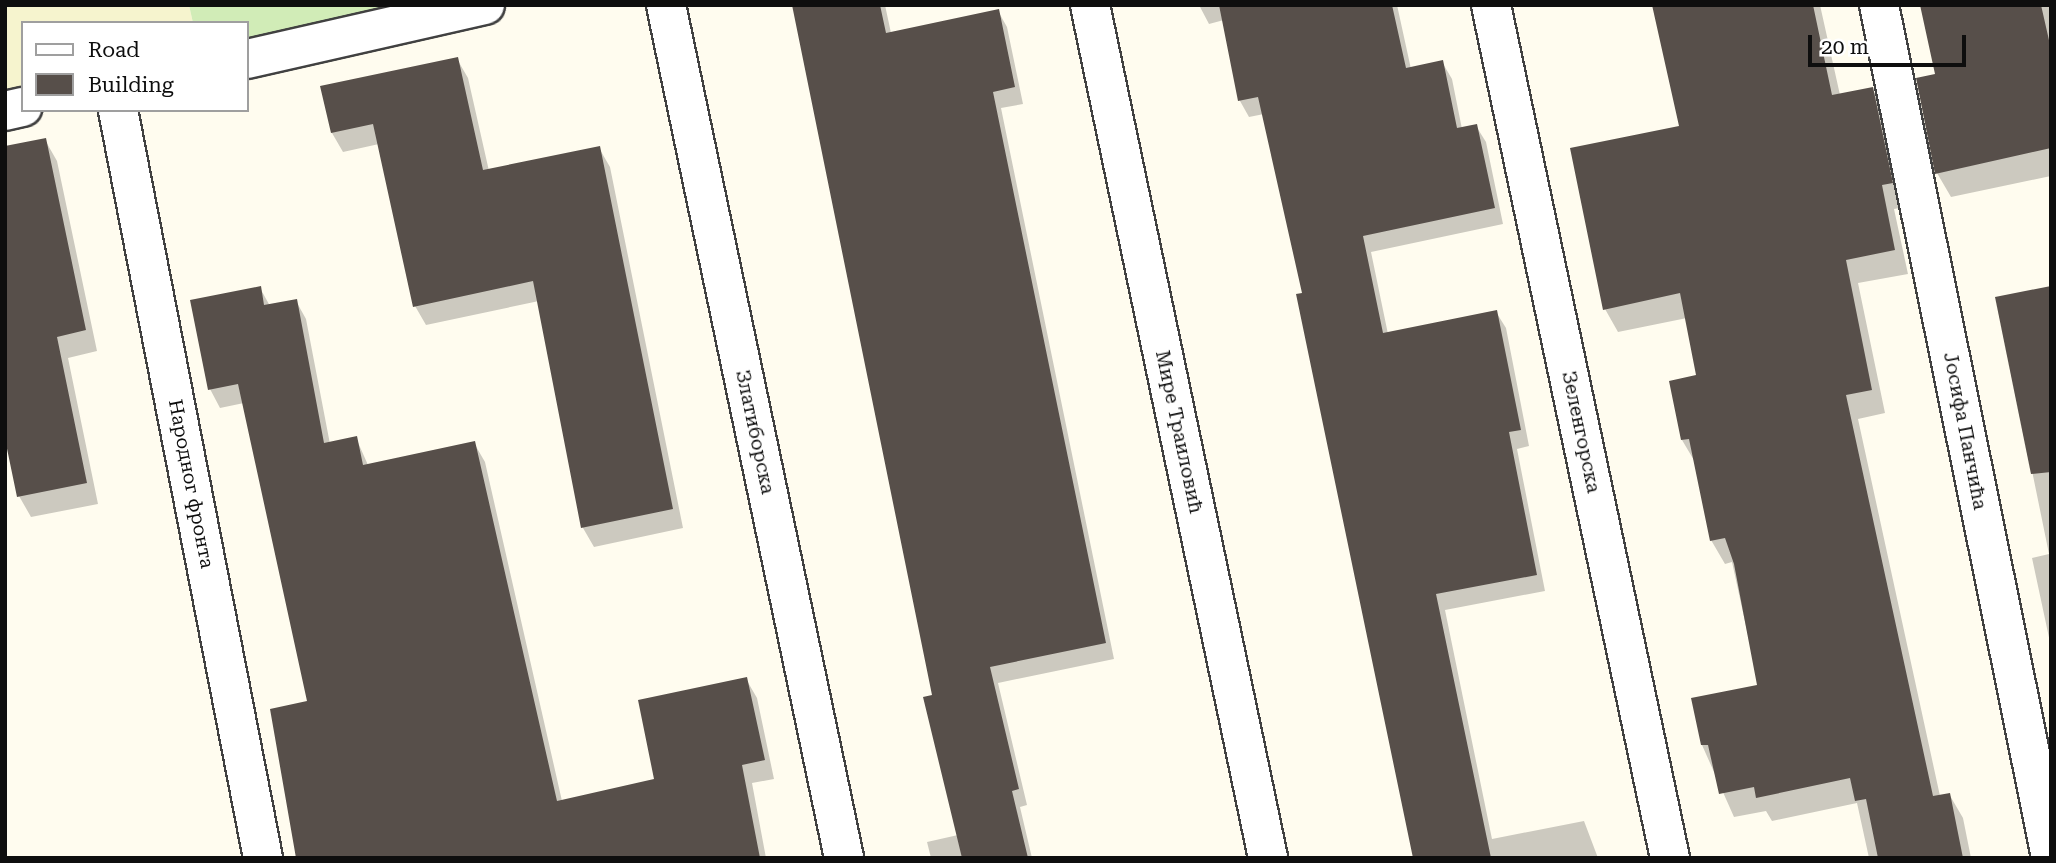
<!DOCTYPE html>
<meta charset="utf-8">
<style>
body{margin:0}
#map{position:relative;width:2056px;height:863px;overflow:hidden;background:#fffcef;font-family:"Roboto Serif",serif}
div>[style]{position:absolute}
.farmland>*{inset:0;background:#f6f4ce}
.green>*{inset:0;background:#d1ecb7}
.shadow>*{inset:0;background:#0003}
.building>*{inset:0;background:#574f4a}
.roads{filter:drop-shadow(2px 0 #414141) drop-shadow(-2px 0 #414141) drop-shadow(0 2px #414141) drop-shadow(0 -2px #414141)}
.minor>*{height:38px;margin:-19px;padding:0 19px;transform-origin:19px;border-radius:19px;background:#fff}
span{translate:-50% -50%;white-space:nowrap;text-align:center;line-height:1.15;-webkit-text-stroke:7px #fff;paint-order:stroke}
.street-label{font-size:19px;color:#0e0e0e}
.frame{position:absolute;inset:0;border:7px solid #0e0e0e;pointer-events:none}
.legend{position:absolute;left:21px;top:21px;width:228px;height:91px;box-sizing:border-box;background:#fff;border:2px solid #9f9f9f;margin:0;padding:9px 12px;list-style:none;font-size:21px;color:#0e0e0e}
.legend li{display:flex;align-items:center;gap:14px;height:35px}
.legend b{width:35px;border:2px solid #9f9f9f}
.scale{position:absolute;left:1808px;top:35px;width:158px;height:32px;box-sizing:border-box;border:4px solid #0e0e0e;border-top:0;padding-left:9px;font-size:21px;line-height:24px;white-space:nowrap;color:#0e0e0e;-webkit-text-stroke:5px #fff;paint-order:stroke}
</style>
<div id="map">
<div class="farmland">
<div style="clip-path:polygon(5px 5px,189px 5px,193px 23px,23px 23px,23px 107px,5px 111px)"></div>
</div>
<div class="green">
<div style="clip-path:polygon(189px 5px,399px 5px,247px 59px,247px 23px,193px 23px)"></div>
</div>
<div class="shadow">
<div style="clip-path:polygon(794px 5px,885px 5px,891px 33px,998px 11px,1007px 27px,1023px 104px,1001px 108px,1114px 659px,998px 683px,1027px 805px,1020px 807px,1032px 858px,931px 858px,927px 842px,958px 835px,934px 697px)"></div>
<div style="clip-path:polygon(1199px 5px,1397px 5px,1411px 69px,1442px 62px,1452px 79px,1462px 129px,1476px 126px,1486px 142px,1503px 224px,1371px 252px,1388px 334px,1496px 312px,1506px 328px,1529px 446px,1517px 449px,1545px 591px,1445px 610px,1492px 839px,1584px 821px,1598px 858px,1414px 858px,1305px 294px,1264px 114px,1249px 117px,1240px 101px,1224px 20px,1209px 24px)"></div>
<div style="clip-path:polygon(1654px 5px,1820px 5px,1840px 95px,1872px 89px,1886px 112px,1905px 207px,1894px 209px,1908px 274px,1858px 283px,1885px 413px,1858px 419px,1940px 796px,1949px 794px,1963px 818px,1971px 858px,1869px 858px,1857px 803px,1772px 821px,1766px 811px,1734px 817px,1702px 745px,1759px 686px,1732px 562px,1725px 564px,1711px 540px,1695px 462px,1682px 440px,1698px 376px,1687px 318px,1618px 332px,1605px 309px,1681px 128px)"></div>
<div style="clip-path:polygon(1922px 5px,2051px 5px,2051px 176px,1951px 197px,1937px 173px,1937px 76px)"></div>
<div style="clip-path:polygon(457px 59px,468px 78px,489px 171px,599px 148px,610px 167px,683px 528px,594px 547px,583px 528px,539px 301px,426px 325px,415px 306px,379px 144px,343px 152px,332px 133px,322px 88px)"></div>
<div style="clip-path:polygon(45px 140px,57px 161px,97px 351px,68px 358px,98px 504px,31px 517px,19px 496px)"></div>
<div style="clip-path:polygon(260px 288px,270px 306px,296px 301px,306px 319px,330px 444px,356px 438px,368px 465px,474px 443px,485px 462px,562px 801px,656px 780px,746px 679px,757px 698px,774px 779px,752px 783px,766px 858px,302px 858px,309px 703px,244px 403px,220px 408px,210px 389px)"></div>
<div style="clip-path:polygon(2051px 288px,2051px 647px,2032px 558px,2049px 554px,1997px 299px)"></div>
</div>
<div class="building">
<div style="clip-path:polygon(792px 5px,880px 5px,886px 33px,999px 9px,1015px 87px,993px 92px,1106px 643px,990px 667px,1019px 789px,1012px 791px,1028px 858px,962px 858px,923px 697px,932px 695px)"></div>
<div style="clip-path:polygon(1219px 5px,1392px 5px,1406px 68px,1443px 60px,1457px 128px,1477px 124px,1495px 208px,1363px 236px,1383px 333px,1497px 310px,1521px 430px,1509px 432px,1537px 575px,1436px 594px,1491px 858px,1413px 858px,1296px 294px,1302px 293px,1258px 97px,1238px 101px)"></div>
<div style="clip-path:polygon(1652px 5px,1813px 5px,1832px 95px,1873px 87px,1893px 183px,1882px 185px,1895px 250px,1846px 260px,1872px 390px,1846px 395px,1933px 796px,1950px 793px,1963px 858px,1878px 858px,1866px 799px,1855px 801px,1850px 778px,1756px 798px,1754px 787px,1719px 794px,1708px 745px,1701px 745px,1691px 698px,1757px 685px,1734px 564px,1725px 538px,1710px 541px,1689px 439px,1681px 440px,1669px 381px,1696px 375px,1680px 293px,1603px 310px,1570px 148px,1679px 126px)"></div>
<div style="clip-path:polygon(1920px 5px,2041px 5px,2051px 49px,2051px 148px,1935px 174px,1916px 78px,1935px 74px)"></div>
<div style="clip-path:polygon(458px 57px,483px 170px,600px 146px,673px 509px,581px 528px,533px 281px,413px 307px,373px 124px,331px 133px,320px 86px)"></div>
<div style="clip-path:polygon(46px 138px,86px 330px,57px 337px,87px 483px,17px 497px,5px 439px,5px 146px)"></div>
<div style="clip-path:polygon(261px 286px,264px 305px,297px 299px,324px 443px,357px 436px,363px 465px,475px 441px,557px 801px,654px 779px,638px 700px,747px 677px,765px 760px,742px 765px,760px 858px,296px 858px,270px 709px,307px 701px,238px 384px,208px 390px,190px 300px)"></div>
<div style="clip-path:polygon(2051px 286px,2051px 472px,2031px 474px,1995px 297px)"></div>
</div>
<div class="roads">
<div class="minor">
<div style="left:666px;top:5px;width:871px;rotate:78.21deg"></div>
<div style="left:1090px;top:5px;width:871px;rotate:78.21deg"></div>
<div style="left:1491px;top:5px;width:872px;rotate:78.15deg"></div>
<div style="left:1879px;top:5px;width:869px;rotate:78.59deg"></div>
<div style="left:247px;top:59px;width:244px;rotate:-12.8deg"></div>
<div style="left:118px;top:110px;width:762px;rotate:79.03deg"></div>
<div style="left:5px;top:111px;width:18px;rotate:-13deg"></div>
</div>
</div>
<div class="street-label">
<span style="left:1965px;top:431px;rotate:79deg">Јосифа Панчића</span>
<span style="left:755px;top:432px;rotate:78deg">Златиборска</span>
<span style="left:1179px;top:432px;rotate:78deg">Мире Траиловић</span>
<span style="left:1581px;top:432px;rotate:78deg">Зеленгорска</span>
<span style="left:191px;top:484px;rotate:79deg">Народног фронта</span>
</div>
<div class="frame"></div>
<ul class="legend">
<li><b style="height:9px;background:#fff"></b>Road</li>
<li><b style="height:19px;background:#574f4a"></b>Building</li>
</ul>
<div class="scale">20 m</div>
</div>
